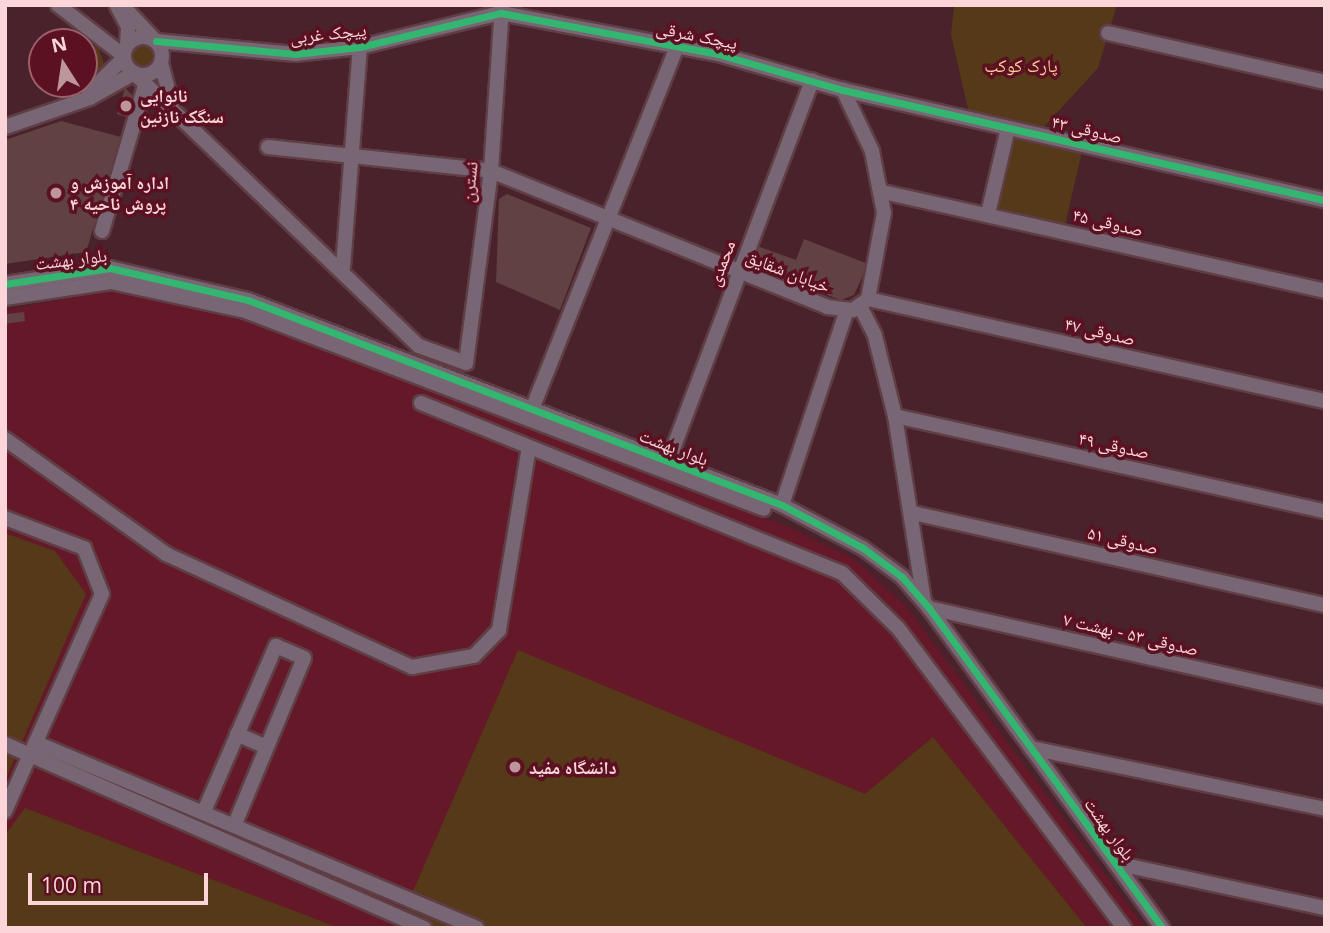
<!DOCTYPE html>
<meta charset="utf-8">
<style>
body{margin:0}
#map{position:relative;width:1330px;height:933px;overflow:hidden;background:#4a222b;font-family:"Open Sans","Noto Naskh Arabic",sans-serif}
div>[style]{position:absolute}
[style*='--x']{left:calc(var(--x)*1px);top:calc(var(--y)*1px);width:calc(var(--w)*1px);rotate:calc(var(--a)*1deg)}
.built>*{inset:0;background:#651828}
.green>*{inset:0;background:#553918;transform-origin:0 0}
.round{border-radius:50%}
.building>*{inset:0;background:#614141}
.roads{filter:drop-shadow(2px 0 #5f3e45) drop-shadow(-2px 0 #5f3e45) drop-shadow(0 2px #5f3e45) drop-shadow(0 -2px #5f3e45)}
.minor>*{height:14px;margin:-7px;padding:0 7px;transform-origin:7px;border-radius:7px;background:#796674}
.minor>.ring{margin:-7px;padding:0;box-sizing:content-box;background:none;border:14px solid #796674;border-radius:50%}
.cycleway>*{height:7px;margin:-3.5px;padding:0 3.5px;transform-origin:3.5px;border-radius:3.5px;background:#33b770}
.dots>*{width:19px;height:19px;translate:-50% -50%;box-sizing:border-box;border:4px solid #5b1121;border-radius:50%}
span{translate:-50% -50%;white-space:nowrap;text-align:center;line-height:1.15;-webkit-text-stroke:7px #5b1121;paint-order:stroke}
.street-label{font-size:18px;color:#fbd5d7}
.park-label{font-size:18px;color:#fcd096}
.poi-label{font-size:18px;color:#fbd5d7;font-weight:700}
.left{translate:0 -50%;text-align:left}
.frame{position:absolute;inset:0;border:7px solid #fbd5d7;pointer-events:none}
.north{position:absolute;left:28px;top:28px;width:70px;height:70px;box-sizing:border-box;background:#5b1121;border:2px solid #9b5f6a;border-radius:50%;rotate:348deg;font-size:19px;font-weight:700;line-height:28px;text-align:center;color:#fbd5d7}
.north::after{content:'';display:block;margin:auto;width:24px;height:32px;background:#bd969b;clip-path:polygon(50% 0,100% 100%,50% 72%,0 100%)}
.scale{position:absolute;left:28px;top:873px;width:180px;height:32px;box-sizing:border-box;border:4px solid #fbd5d7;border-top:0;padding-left:9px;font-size:21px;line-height:24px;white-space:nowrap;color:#fbd5d7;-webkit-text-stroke:5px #5b1121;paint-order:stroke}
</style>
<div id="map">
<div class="built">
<div style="clip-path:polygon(110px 290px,242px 320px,791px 528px,854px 559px,906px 606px,1145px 928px,5px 928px,5px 318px,7px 310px)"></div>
</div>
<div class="green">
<div style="clip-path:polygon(954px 5px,1117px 5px,1098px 68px,1042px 129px,969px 113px,951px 35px)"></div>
<div style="clip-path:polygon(74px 33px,99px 49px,105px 67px,90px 83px,68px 91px,69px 84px,84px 84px,84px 42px,73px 42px)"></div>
<div class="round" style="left:130px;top:42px;width:28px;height:28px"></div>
<div style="left:1009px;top:130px;width:76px;height:85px;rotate:13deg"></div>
<div style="clip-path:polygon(5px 533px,55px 551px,86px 594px,5px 781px)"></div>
<div style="clip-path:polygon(518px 650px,865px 794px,933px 737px,1087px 928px,397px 928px)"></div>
<div style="clip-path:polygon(25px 808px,339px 928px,5px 928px,5px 835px)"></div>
</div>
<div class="building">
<div style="clip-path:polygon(125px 88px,135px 98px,130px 118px,117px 114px)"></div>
<div style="clip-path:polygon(61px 121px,121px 137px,86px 252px,5px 264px,5px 140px)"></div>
<div style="clip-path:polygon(507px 194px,591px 228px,560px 310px,496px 282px,499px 199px)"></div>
<div style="clip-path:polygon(804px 239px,868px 264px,854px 295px,841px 300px,751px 267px,757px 246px,796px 260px)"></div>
<div style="clip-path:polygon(24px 312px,25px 321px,5px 324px,7px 314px)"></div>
</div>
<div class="roads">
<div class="minor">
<div style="--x:58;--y:5;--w:83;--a:37.7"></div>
<div style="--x:122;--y:5;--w:48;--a:46.7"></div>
<div style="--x:117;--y:6;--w:24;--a:62"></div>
<div style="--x:128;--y:27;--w:17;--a:93"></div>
<div style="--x:1108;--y:33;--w:222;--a:12.7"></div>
<div class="ring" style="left:124px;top:37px;width:24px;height:24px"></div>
<div style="--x:156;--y:41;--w:140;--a:5.3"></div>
<div style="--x:295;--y:54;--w:65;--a:-6.1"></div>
<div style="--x:360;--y:47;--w:145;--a:-13.6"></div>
<div style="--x:501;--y:13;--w:221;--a:10.7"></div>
<div style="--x:718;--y:54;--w:130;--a:16.1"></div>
<div style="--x:843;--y:90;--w:494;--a:12.9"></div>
<div style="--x:161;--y:63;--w:42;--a:75"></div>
<div style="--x:135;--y:74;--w:393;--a:43.8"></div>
<div style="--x:419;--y:346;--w:50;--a:19.9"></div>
<div style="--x:89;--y:92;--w:49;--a:-44.2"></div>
<div style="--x:5;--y:127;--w:90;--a:-18.8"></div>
<div style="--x:90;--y:98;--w:51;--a:-29.6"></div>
<div style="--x:268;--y:147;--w:224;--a:6.1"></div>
<div style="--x:491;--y:171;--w:362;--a:22"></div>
<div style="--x:827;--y:307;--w:26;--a:7"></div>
<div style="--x:853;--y:310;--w:19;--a:-36"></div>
<div style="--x:868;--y:299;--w:87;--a:-79.5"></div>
<div style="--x:884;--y:213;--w:63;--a:-101"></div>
<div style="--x:872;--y:151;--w:68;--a:-115.4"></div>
<div style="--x:883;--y:192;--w:453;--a:12.6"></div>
<div style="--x:988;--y:214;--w:88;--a:-76.9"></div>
<div style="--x:102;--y:231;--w:151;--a:-73.5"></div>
<div style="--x:343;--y:267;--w:221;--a:-85.6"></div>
<div style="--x:5;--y:284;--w:106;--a:-8.7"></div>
<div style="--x:110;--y:268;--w:142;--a:13.1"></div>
<div style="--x:248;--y:300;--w:572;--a:21"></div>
<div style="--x:782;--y:505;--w:92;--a:28"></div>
<div style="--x:863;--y:548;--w:49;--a:36.6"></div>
<div style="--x:902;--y:577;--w:41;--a:48.9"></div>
<div style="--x:929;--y:608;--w:396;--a:53.9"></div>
<div style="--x:5;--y:298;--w:107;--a:-8.6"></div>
<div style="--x:111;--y:282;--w:137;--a:12.2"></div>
<div style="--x:245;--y:311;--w:555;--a:20.88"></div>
<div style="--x:868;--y:299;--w:468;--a:12.6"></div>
<div style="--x:861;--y:308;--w:31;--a:63"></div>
<div style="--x:875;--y:336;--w:82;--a:76"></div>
<div style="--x:895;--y:416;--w:188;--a:81.1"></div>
<div style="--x:466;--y:363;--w:194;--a:-82.6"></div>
<div style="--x:491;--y:171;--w:165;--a:-86.2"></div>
<div style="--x:421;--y:403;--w:454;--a:22"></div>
<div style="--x:842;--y:573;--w:78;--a:44.5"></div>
<div style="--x:898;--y:628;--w:376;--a:53"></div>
<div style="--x:532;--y:409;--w:390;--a:-68.2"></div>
<div style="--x:895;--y:416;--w:440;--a:12.5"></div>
<div style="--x:5;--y:439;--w:198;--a:35.5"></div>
<div style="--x:166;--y:554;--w:271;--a:24.7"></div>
<div style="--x:412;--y:667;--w:63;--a:-10.1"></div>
<div style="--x:474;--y:656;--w:36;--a:-46"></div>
<div style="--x:499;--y:630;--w:185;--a:-80.7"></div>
<div style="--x:668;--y:462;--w:408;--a:-69.3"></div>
<div style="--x:782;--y:505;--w:206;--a:-71.6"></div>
<div style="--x:913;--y:513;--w:422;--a:12.6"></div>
<div style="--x:5;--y:518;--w:85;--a:20.8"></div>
<div style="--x:84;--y:548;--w:49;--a:68.6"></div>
<div style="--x:102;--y:594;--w:238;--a:114.1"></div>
<div style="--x:929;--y:608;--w:406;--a:12.7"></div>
<div style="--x:237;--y:734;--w:32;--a:24"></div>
<div style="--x:5;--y:744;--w:458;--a:23.7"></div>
<div style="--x:39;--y:744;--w:475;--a:22.8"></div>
<div style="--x:1031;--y:748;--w:300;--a:11.7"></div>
<div style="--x:205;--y:809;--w:178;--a:-66.5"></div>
<div style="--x:276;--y:646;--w:30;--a:23"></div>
<div style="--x:304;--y:658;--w:180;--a:112.6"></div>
<div style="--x:1115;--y:863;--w:215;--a:12.1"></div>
</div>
</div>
<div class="cycleway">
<div style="--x:156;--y:41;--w:140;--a:5.3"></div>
<div style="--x:295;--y:54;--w:65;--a:-6.1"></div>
<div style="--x:360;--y:47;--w:145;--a:-13.6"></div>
<div style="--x:501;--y:13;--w:221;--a:10.7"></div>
<div style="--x:718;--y:54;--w:130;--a:16.1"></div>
<div style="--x:843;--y:90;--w:494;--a:12.9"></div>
<div style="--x:5;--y:284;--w:106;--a:-8.7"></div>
<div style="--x:110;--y:268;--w:142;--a:13.1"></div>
<div style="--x:248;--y:300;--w:572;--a:21"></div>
<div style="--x:782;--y:505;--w:92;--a:28"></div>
<div style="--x:863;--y:548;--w:49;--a:36.6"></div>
<div style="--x:902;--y:577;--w:41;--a:48.9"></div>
<div style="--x:929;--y:608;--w:396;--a:53.9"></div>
</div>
<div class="dots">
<div style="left:126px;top:106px;background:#bd969b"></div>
<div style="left:56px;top:193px;background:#bd969b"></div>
<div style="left:515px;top:767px;background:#bd969b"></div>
</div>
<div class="street-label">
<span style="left:328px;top:33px;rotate:-6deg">پیچک غربی</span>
<span style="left:697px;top:35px;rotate:11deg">پیچک شرقی</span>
<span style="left:1087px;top:129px;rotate:13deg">صدوقی ۴۳</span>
<span style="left:469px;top:182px;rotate:-84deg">نسترن</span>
<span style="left:1108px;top:222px;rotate:13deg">صدوقی ۴۵</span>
<span style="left:71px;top:259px;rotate:-7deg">بلوار بهشت</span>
<span style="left:721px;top:263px;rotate:-69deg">محمدی</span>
<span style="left:788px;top:271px;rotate:21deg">خیابان شقایق</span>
<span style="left:1100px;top:331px;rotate:13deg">صدوقی ۴۷</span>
<span style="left:1114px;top:445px;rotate:12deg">صدوقی ۴۹</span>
<span style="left:674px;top:447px;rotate:21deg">بلوار بهشت</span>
<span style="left:1123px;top:540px;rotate:13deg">صدوقی ۵۱</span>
<span style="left:1131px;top:634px;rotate:13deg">صدوقی ۵۳ - بهشت ۷</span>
<span style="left:1110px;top:829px;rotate:54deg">بلوار بهشت</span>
</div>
<div class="park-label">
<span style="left:1021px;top:65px">پارک کوکب</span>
</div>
<div class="poi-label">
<span class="left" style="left:140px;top:106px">نانوایی<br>سنگک نازنین</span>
<span class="left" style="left:70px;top:193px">اداره آموزش و<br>پروش ناحیه ۴</span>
<span class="left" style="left:529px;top:767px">دانشگاه مفید</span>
</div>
<div class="frame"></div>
<div class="north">N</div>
<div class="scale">100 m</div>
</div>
